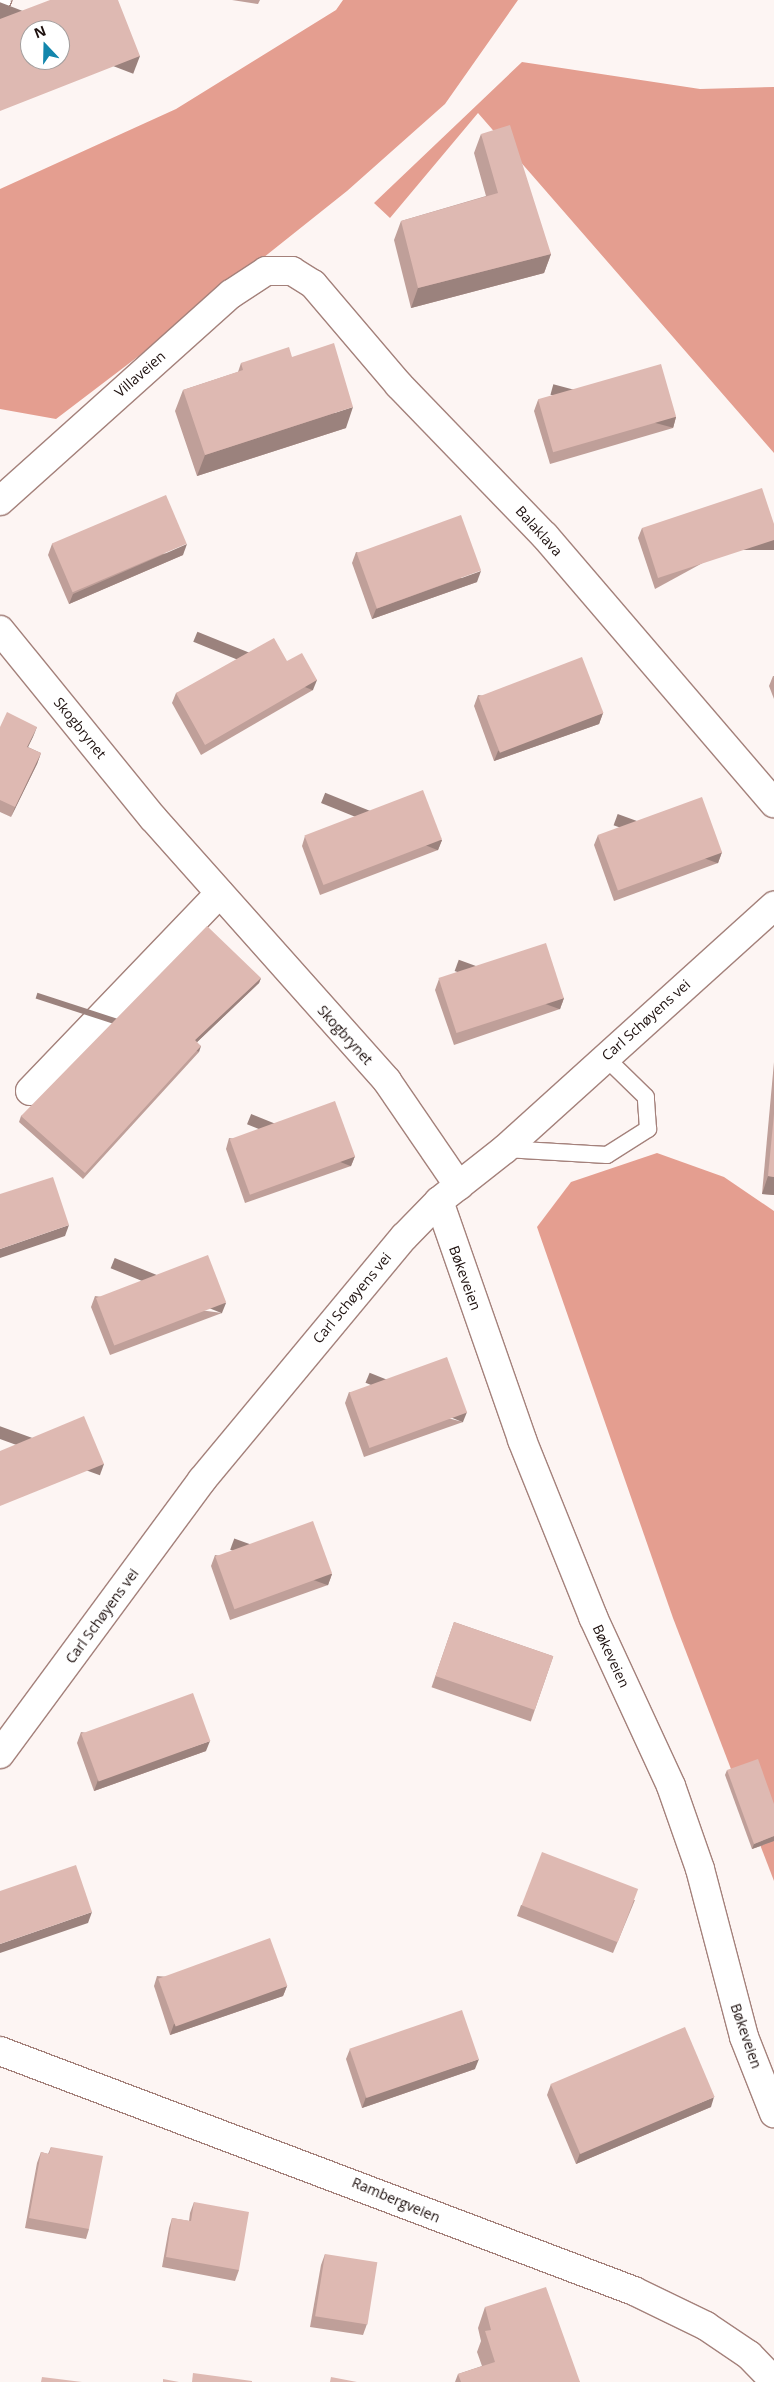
<!DOCTYPE html>
<meta charset="utf-8">
<style>
body{margin:0}
#map{position:relative;width:774px;height:2382px;overflow:hidden;background:#fdf5f3;font-family:"Open Sans",sans-serif}
div>[style]{position:absolute}
[style*='--x']{left:calc(var(--x)*1px);top:calc(var(--y)*1px);width:calc(var(--w)*1px);rotate:calc(var(--a)*1deg)}
.forest>*{inset:0;background:#e49e90}
.roads{filter:drop-shadow(1px 0 #a4817b) drop-shadow(-1px 0 #a4817b) drop-shadow(0 1px #a4817b) drop-shadow(0 -1px #a4817b)}
.service>*{height:16px;margin:-8px;padding:0 8px;transform-origin:8px;border-radius:8px;background:#fff}
.minor>*{height:28px;margin:-14px;padding:0 14px;transform-origin:14px;border-radius:14px;background:#fff}
.wall>*{inset:0;background:#bf9f99;transform-origin:0 0}
.shaded-wall>*{inset:0;background:#9b827d;transform-origin:0 0}
.building>*{inset:0;background:#deb9b2;transform-origin:0 0}
span{translate:-50% -50%;white-space:nowrap;text-align:center;line-height:1.15;-webkit-text-stroke:4px #fff;paint-order:stroke}
.street-label{font-size:14px;color:#1c0f0d}
.north{position:absolute;left:20px;top:20px;width:50px;height:50px;box-sizing:border-box;background:#fff;border:1px solid #a49f9e;border-radius:50%;rotate:339deg;font-size:14px;font-weight:700;line-height:20px;text-align:center;color:#1c0f0d}
.north::after{content:'';display:block;margin:auto;width:18px;height:22px;background:#1386ac;clip-path:polygon(50% 0,100% 100%,50% 72%,0 100%)}
</style>
<div id="map">
<div class="forest">
<div style="clip-path:polygon(343px 0,518px 0,445px 104px,347px 191px,165px 336px,56px 419px,0 409px,0 189px,176px 109px,336px 10px)"></div>
<div style="clip-path:polygon(522px 62px,700px 89px,774px 87px,774px 453px,478px 113px,390px 218px,374px 203px)"></div>
<div style="clip-path:polygon(657px 1153px,724px 1177px,774px 1211px,774px 1881px,673px 1618px,537px 1227px,571px 1182px)"></div>
</div>
<div class="roads">
<div class="service">
<div style="--x:0;--y:6;--w:7;--a:-63"></div>
<div style="--x:505;--y:1149;--w:102;--a:3.4"></div>
<div style="--x:607;--y:1155;--w:49;--a:-32.4"></div>
<div style="--x:648;--y:1129;--w:32;--a:-94"></div>
<div style="--x:646;--y:1097;--w:57;--a:-135.7"></div>
</div>
<div class="minor">
<div style="--x:0;--y:501;--w:310;--a:-41.9"></div>
<div style="--x:231;--y:294;--w:42;--a:-33.3"></div>
<div style="--x:266;--y:271;--w:26;--a:0"></div>
<div style="--x:292;--y:271;--w:25;--a:32"></div>
<div style="--x:313;--y:284;--w:133;--a:49.6"></div>
<div style="--x:399;--y:385;--w:210;--a:46"></div>
<div style="--x:545;--y:536;--w:352;--a:49.4"></div>
<div style="--x:0;--y:630;--w:242;--a:50.9"></div>
<div style="--x:153;--y:818;--w:352;--a:48.3"></div>
<div style="--x:387;--y:1081;--w:127;--a:55.6"></div>
<div style="--x:30;--y:1091;--w:274;--a:-46.2"></div>
<div style="--x:439;--y:1201;--w:253;--a:70.8"></div>
<div style="--x:522;--y:1440;--w:191;--a:68.1"></div>
<div style="--x:593;--y:1617;--w:186;--a:65.2"></div>
<div style="--x:671;--y:1786;--w:88;--a:70.7"></div>
<div style="--x:700;--y:1869;--w:174;--a:75.3"></div>
<div style="--x:744;--y:2037;--w:82;--a:68.5"></div>
<div style="--x:0;--y:1754;--w:340;--a:-53.6"></div>
<div style="--x:202;--y:1480;--w:316;--a:-50.3"></div>
<div style="--x:404;--y:1237;--w:50;--a:-45.8"></div>
<div style="--x:439;--y:1201;--w:84;--a:-38.2"></div>
<div style="--x:505;--y:1149;--w:363;--a:-42.1"></div>
<div style="--x:0;--y:2051;--w:678;--a:20.73"></div>
<div style="--x:634;--y:2291;--w:80;--a:25.9"></div>
<div style="--x:706;--y:2326;--w:52;--a:34"></div>
<div style="--x:749;--y:2355;--w:36;--a:46"></div>
</div>
</div>
<div class="wall">
<div style="clip-path:polygon(232px 0,260px 0,258px 4px)"></div>
<div style="clip-path:polygon(481px 134px,551px 254px,544px 273px,411px 308px,394px 240px,401px 221px,486px 196px,474px 153px)"></div>
<div style="clip-path:polygon(292px 357px,346px 428px,197px 476px,175px 411px,183px 390px,238px 372px,241px 363px)"></div>
<div style="clip-path:polygon(538px 400px,676px 417px,673px 428px,550px 464px,534px 411px)"></div>
<div style="clip-path:polygon(774px 524px,655px 589px,638px 538px,642px 528px)"></div>
<div style="clip-path:polygon(52px 544px,183px 555px,69px 604px,48px 555px)"></div>
<div style="clip-path:polygon(356px 552px,477px 582px,372px 619px,352px 563px)"></div>
<div style="clip-path:polygon(287px 661px,313px 690px,201px 755px,172px 703px,176px 693px)"></div>
<div style="clip-path:polygon(773px 676px,774px 676px,774px 699px,769px 686px)"></div>
<div style="clip-path:polygon(478px 695px,603px 713px,599px 724px,494px 761px,474px 706px)"></div>
<div style="clip-path:polygon(0 727px,37px 727px,28px 747px,41px 753px,37px 764px,11px 817px,0 812px)"></div>
<div style="clip-path:polygon(598px 835px,722px 852px,718px 863px,614px 901px,594px 845px)"></div>
<div style="clip-path:polygon(305px 836px,442px 840px,438px 850px,320px 895px,302px 846px)"></div>
<div style="clip-path:polygon(261px 978px,259px 983px,197px 1042px,199px 1052px,83px 1179px,19px 1122px,21px 1116px)"></div>
<div style="clip-path:polygon(439px 979px,564px 998px,560px 1009px,454px 1045px,435px 990px)"></div>
<div style="clip-path:polygon(774px 1062px,774px 1195px,762px 1194px)"></div>
<div style="clip-path:polygon(229px 1138px,355px 1156px,351px 1166px,245px 1203px,226px 1149px)"></div>
<div style="clip-path:polygon(95px 1296px,222px 1313px,110px 1355px,91px 1307px)"></div>
<div style="clip-path:polygon(349px 1392px,463px 1422px,364px 1457px,345px 1403px)"></div>
<div style="clip-path:polygon(215px 1555px,332px 1574px,328px 1585px,230px 1620px,211px 1566px)"></div>
<div style="left:454px;top:1622px;width:105px;height:69px;rotate:19deg"></div>
<div style="clip-path:polygon(81px 1732px,206px 1751px,94px 1791px,77px 1743px)"></div>
<div style="clip-path:polygon(727px 1770px,774px 1804px,774px 1841px,752px 1849px,725px 1775px)"></div>
<div style="clip-path:polygon(635px 1900px,613px 1953px,517px 1916px,521px 1905px)"></div>
<div style="clip-path:polygon(157px 1976px,287px 1986px,283px 1996px,170px 2035px,154px 1986px)"></div>
<div style="clip-path:polygon(350px 2049px,475px 2069px,362px 2108px,346px 2059px)"></div>
<div style="clip-path:polygon(551px 2084px,711px 2107px,576px 2164px,547px 2095px)"></div>
<div style="clip-path:polygon(51px 2147px,89px 2229px,86px 2239px,25px 2228px,37px 2163px,41px 2152px,48px 2154px)"></div>
<div style="clip-path:polygon(194px 2202px,239px 2270px,235px 2281px,162px 2267px,169px 2228px,172px 2218px,189px 2221px,190px 2213px)"></div>
<div style="clip-path:polygon(325px 2254px,367px 2324px,363px 2335px,310px 2327px,321px 2265px)"></div>
<div style="clip-path:polygon(485px 2307px,580px 2382px,455px 2382px,458px 2374px,482px 2366px,477px 2352px,481px 2341px,478px 2328px)"></div>
</div>
<div class="shaded-wall">
<div style="left:140px;top:56px;width:19px;height:150px;rotate:111deg"></div>
<div style="clip-path:polygon(551px 254px,544px 273px,411px 308px,418px 288px)"></div>
<div style="clip-path:polygon(353px 407px,346px 428px,197px 476px,205px 455px)"></div>
<div style="left:676px;top:417px;width:11px;height:127px;rotate:105deg"></div>
<div style="left:774px;top:540px;width:10px;height:122px;rotate:90deg"></div>
<div style="clip-path:polygon(187px 544px,183px 555px,69px 604px,73px 594px)"></div>
<div style="clip-path:polygon(481px 571px,477px 582px,372px 619px,376px 609px)"></div>
<div style="left:317px;top:680px;width:11px;height:129px;rotate:112deg"></div>
<div style="clip-path:polygon(603px 713px,599px 724px,494px 761px,498px 751px)"></div>
<div style="clip-path:polygon(37px 727px,33px 737px,23px 757px,27px 747px)"></div>
<div style="clip-path:polygon(41px 753px,37px 764px,11px 817px,15px 807px)"></div>
<div style="left:442px;top:840px;width:11px;height:126px;rotate:112deg"></div>
<div style="left:722px;top:852px;width:12px;height:111px;rotate:110deg"></div>
<div style="clip-path:polygon(261px 978px,259px 983px,193px 1046px,195px 1040px)"></div>
<div style="left:564px;top:998px;width:12px;height:112px;rotate:110deg"></div>
<div style="left:201px;top:1046px;width:6px;height:172px;rotate:108deg"></div>
<div style="left:355px;top:1156px;width:11px;height:112px;rotate:112deg"></div>
<div style="clip-path:polygon(768px 1176px,774px 1177px,774px 1195px,762px 1194px)"></div>
<div style="clip-path:polygon(69px 1225px,65px 1236px,0 1258px,0 1249px)"></div>
<div style="left:226px;top:1303px;width:11px;height:120px;rotate:112deg"></div>
<div style="left:467px;top:1412px;width:11px;height:105px;rotate:112deg"></div>
<div style="left:104px;top:1464px;width:12px;height:112px;rotate:110deg"></div>
<div style="left:332px;top:1574px;width:12px;height:104px;rotate:110deg"></div>
<div style="clip-path:polygon(210px 1741px,206px 1751px,94px 1791px,98px 1780px)"></div>
<div style="clip-path:polygon(774px 1836px,774px 1841px,752px 1849px,754px 1844px)"></div>
<div style="clip-path:polygon(92px 1912px,88px 1923px,0 1953px,0 1944px)"></div>
<div style="clip-path:polygon(287px 1986px,283px 1996px,170px 2035px,174px 2024px)"></div>
<div style="clip-path:polygon(479px 2059px,475px 2069px,362px 2108px,366px 2097px)"></div>
<div style="clip-path:polygon(714px 2097px,711px 2107px,576px 2164px,580px 2153px)"></div>
</div>
<div class="building">
<div style="clip-path:polygon(evenodd,50px 0,118px 0,140px 56px,0 111px,0 19px,50px 0,30px 30px,60px 30px,60px 60px,30px 60px,30px 30px)"></div>
<div style="clip-path:polygon(510px 125px,551px 254px,418px 288px,401px 221px,498px 193px,481px 134px)"></div>
<div style="clip-path:polygon(334px 343px,353px 407px,205px 455px,183px 390px,243px 370px,241px 363px,289px 347px,292px 357px)"></div>
<div style="left:661px;top:364px;width:55px;height:128px;rotate:74deg"></div>
<div style="clip-path:polygon(762px 488px,774px 524px,774px 540px,658px 578px,642px 528px)"></div>
<div style="left:166px;top:495px;width:53px;height:124px;rotate:67deg"></div>
<div style="left:461px;top:515px;width:59px;height:111px;rotate:70deg"></div>
<div style="clip-path:polygon(274px 638px,287px 661px,302px 653px,317px 680px,205px 745px,176px 693px)"></div>
<div style="left:582px;top:657px;width:60px;height:111px;rotate:69deg"></div>
<div style="clip-path:polygon(7px 712px,37px 727px,27px 747px,41px 753px,15px 807px,0 800px,0 727px)"></div>
<div style="left:423px;top:790px;width:53px;height:127px;rotate:69deg"></div>
<div style="left:702px;top:797px;width:59px;height:111px;rotate:70deg"></div>
<div style="clip-path:polygon(207px 926px,261px 978px,195px 1040px,201px 1046px,85px 1173px,21px 1116px)"></div>
<div style="left:546px;top:943px;width:58px;height:113px;rotate:72deg"></div>
<div style="left:335px;top:1101px;width:59px;height:112px;rotate:70deg"></div>
<div style="clip-path:polygon(774px 1114px,774px 1177px,768px 1176px)"></div>
<div style="clip-path:polygon(53px 1177px,69px 1225px,0 1249px,0 1194px)"></div>
<div style="left:208px;top:1255px;width:51px;height:120px;rotate:69deg"></div>
<div style="left:447px;top:1357px;width:59px;height:104px;rotate:70deg"></div>
<div style="clip-path:polygon(84px 1416px,104px 1464px,0 1506px,0 1451px)"></div>
<div style="left:313px;top:1521px;width:56px;height:104px;rotate:70deg"></div>
<div style="left:454px;top:1622px;width:105px;height:57px;rotate:19deg"></div>
<div style="left:193px;top:1693px;width:51px;height:119px;rotate:70deg"></div>
<div style="clip-path:polygon(758px 1759px,774px 1804px,774px 1836px,754px 1844px,727px 1770px)"></div>
<div style="left:542px;top:1852px;width:103px;height:57px;rotate:21deg"></div>
<div style="clip-path:polygon(76px 1865px,92px 1912px,0 1944px,0 1891px)"></div>
<div style="left:270px;top:1938px;width:51px;height:119px;rotate:70deg"></div>
<div style="left:462px;top:2010px;width:52px;height:119px;rotate:71deg"></div>
<div style="left:685px;top:2027px;width:76px;height:146px;rotate:67deg"></div>
<div style="clip-path:polygon(51px 2147px,103px 2156px,89px 2229px,29px 2218px,41px 2152px,49px 2154px)"></div>
<div style="clip-path:polygon(194px 2202px,249px 2212px,239px 2270px,166px 2257px,172px 2218px,191px 2221px)"></div>
<div style="left:325px;top:2254px;width:53px;height:63px;rotate:9deg"></div>
<div style="clip-path:polygon(546px 2287px,580px 2382px,461px 2382px,458px 2374px,495px 2362px,485px 2331px,491px 2330px,485px 2307px)"></div>
<div style="clip-path:polygon(193px 2373px,252px 2381px,252px 2382px,192px 2382px)"></div>
<div style="clip-path:polygon(42px 2377px,82px 2382px,41px 2382px)"></div>
<div style="clip-path:polygon(331px 2377px,357px 2382px,330px 2382px)"></div>
<div style="clip-path:polygon(163px 2379px,179px 2382px,163px 2382px)"></div>
</div>
<div class="street-label">
<span style="left:140px;top:374px;rotate:-41deg">Villaveien</span>
<span style="left:539px;top:531px;rotate:48deg">Balaklava</span>
<span style="left:80px;top:728px;rotate:51deg">Skogbrynet</span>
<span style="left:646px;top:1020px;rotate:-42deg">Carl Schøyens vei</span>
<span style="left:345px;top:1035px;rotate:48deg">Skogbrynet</span>
<span style="left:465px;top:1278px;rotate:70deg">Bøkeveien</span>
<span style="left:352px;top:1298px;rotate:-50deg">Carl Schøyens vei</span>
<span style="left:102px;top:1616px;rotate:-54deg">Carl Schøyens vei</span>
<span style="left:611px;top:1656px;rotate:65deg">Bøkeveien</span>
<span style="left:746px;top:2036px;rotate:71deg">Bøkeveien</span>
<span style="left:396px;top:2200px;rotate:23deg">Rambergveien</span>
</div>
<div class="north">N</div>
</div>
